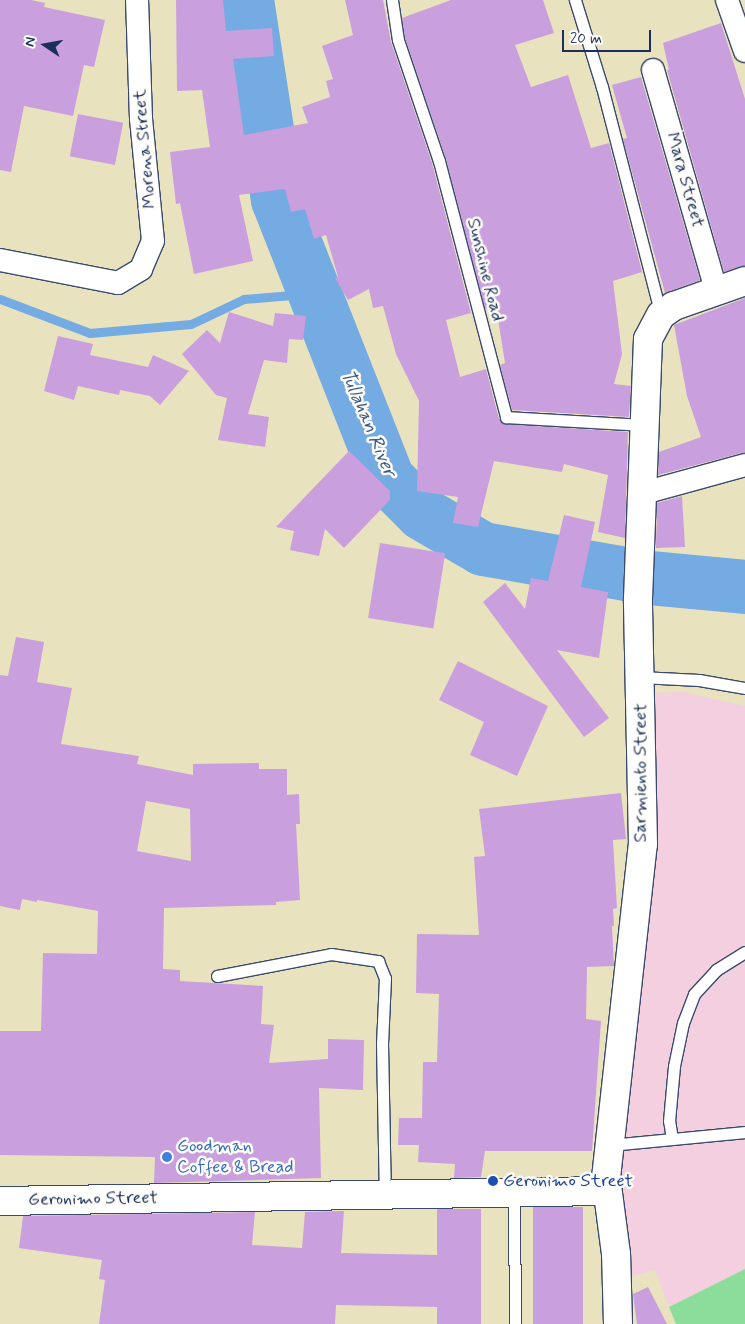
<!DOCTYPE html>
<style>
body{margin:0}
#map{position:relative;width:745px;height:1324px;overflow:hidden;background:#e9e2bf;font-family:Mynerve,sans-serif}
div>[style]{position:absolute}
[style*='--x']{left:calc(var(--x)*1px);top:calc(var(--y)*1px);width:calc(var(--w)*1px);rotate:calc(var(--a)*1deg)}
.built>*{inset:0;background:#f3cfdf}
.green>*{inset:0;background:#8cdd9c}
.stream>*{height:9px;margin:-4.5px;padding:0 4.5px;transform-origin:4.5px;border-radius:4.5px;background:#74abe3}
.river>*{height:54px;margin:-27px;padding:0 27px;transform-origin:27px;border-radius:27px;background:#74abe3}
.building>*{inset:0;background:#c99fde;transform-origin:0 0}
.roads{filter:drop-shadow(1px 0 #3a4a6d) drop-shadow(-1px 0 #3a4a6d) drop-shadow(0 1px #3a4a6d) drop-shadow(0 -1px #3a4a6d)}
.lane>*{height:11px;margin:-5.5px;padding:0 5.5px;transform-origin:5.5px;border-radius:5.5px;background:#fff}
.street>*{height:22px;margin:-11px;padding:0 11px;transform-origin:11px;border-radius:11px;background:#fff}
.secondary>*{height:28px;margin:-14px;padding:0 14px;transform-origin:14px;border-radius:14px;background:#fff}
.dots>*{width:14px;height:14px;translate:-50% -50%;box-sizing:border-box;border:2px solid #fdfcf7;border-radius:50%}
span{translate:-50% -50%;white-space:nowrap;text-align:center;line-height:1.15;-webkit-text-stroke:5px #fdfcf7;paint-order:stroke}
.street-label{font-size:18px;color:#1b2f5e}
.shop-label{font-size:18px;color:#366cbe}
.left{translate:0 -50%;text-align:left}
.transit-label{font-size:18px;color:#164399}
.water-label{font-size:19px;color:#3a5a8d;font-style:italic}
.north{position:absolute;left:20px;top:20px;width:50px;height:50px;-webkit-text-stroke:4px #fdfcf7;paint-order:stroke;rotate:282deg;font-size:14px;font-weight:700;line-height:20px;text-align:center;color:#1b2f5e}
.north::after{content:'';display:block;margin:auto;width:18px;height:22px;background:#1b2f5e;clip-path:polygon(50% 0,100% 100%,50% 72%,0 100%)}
.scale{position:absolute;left:562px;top:30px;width:89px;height:22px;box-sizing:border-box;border:2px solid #1b2f5e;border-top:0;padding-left:6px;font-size:15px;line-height:18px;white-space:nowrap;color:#1b2f5e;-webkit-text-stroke:4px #fdfcf7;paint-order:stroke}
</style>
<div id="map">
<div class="built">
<div style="clip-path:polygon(684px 692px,745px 706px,745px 1269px,669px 1307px,655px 1270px,622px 1279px,611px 1174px,658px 786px,653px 693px)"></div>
</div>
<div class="green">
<div style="clip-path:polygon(745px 1269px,745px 1324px,676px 1324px,669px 1307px)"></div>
</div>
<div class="stream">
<div style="--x:0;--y:299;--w:96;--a:20.7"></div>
<div style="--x:90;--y:333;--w:101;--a:-5.1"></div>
<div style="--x:191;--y:324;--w:59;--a:-25.3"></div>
<div style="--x:244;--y:299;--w:71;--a:-4.8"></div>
</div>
<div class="river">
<div style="--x:247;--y:0;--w:202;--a:81.2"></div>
<div style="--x:278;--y:200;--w:300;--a:68.5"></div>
<div style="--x:388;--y:479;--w:49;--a:45"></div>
<div style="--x:423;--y:514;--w:69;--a:30.3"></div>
<div style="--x:483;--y:549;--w:169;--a:9.9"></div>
<div style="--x:650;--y:578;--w:95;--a:5.4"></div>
</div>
<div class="building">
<div style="clip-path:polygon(0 0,31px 0,45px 3px,44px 7px,105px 20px,94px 67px,84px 65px,73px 116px,24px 106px,11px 172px,0 170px)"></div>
<div style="clip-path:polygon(176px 0,223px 0,226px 31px,272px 28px,274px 56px,233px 59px,244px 135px,308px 123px,302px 107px,330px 97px,326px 81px,333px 79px,322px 46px,353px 35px,345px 0,383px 0,391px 42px,432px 163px,471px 313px,446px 320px,460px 377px,486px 369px,499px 419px,505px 424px,628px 432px,625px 538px,598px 532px,608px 475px,564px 464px,562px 472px,494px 461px,478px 527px,453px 523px,458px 497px,417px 491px,419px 401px,396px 354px,383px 306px,373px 308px,369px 289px,348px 300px,335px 278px,338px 277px,326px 235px,314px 239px,305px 209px,291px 212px,285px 189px,239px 195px,253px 261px,194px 274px,180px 203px,176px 204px,170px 152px,210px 147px,202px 90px,177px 91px)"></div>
<div style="clip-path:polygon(451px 0,543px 0,554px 33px,515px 45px,531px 87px,568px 75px,591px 148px,609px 143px,642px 272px,613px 281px,622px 354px,614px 384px,631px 386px,629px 417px,512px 410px,500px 365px,505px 363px,496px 306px,485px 309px,446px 159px,405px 38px,402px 18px)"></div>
<div style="clip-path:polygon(721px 23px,745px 99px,745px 266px,724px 272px,667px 70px,669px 70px,663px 43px)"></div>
<div style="clip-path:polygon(641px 77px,700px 280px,665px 293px,623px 139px,627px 138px,612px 85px)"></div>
<div style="left:78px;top:114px;width:46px;height:43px;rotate:11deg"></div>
<div style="clip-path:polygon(745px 298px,745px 452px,658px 475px,659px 452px,701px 437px,687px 396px,674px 325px)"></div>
<div style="clip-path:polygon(229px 312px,273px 326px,275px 313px,306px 316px,303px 340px,289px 339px,287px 363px,264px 360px,248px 414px,269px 417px,265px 447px,218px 440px,227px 398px,216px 395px,182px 354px,207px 330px,220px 343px)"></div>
<div style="clip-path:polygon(58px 336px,93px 344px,90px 355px,148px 367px,153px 355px,189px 371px,160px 405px,150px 396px,120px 390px,119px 395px,78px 386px,74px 400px,44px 391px)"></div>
<div style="clip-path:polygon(349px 451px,390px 491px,390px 500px,344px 548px,325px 529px,319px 556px,290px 550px,294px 531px,276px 527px)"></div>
<div style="clip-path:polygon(682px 496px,685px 547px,656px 548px,657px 503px)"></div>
<div style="clip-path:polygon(564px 515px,595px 522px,581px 587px,608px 592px,599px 658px,557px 650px,609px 718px,584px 737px,483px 602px,505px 583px,525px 609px,531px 578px,548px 581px)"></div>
<div style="left:380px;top:543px;width:66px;height:76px;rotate:9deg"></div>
<div style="clip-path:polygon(evenodd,16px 637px,44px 642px,37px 682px,72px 688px,61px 744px,139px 756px,137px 764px,193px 775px,193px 764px,259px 763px,259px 769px,287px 769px,287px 795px,299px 794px,300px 824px,296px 824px,300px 900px,276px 902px,276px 905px,164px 908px,163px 969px,180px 970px,180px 981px,263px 986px,261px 1024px,274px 1025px,269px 1063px,328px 1059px,328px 1039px,364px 1040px,363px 1090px,319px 1088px,321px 1178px,154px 1183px,155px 1157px,0 1155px,0 1031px,41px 1031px,43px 953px,97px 954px,98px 911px,37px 900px,37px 902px,22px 899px,20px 910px,0 906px,0 675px,8px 676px,16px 637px,146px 801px,190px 809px,191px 861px,137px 851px,146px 801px)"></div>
<div style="clip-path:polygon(458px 661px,548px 706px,517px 776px,470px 755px,484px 722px,439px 700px)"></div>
<div style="clip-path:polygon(621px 793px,626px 839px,613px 840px,617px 908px,613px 909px,614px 926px,612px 926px,614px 966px,587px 967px,586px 1019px,601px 1021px,592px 1151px,485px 1151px,481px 1177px,454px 1178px,455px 1164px,418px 1162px,419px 1145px,398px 1145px,399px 1118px,422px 1118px,423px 1062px,437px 1062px,439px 994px,416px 993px,417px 934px,479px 935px,474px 857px,485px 856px,479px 809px)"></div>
<div style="left:583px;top:1207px;width:117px;height:50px;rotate:90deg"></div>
<div style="clip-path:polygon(437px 1209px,481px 1209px,481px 1324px,437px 1324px,437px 1307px,336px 1305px,335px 1324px,99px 1324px,105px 1280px,99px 1279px,102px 1260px,19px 1248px,23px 1216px,255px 1212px,252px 1245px,302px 1248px,305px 1212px,344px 1211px,341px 1253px,437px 1255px)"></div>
<div style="clip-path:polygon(648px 1287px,667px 1324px,637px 1324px,633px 1294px)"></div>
</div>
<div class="roads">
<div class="lane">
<div style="--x:392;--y:0;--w:40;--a:81.5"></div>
<div style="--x:398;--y:40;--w:128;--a:71.3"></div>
<div style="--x:439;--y:161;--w:265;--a:75.3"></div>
<div style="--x:506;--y:417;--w:137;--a:3.3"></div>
<div style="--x:575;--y:0;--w:91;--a:72.8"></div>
<div style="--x:602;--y:87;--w:236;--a:75.5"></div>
<div style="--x:640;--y:677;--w:59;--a:2.9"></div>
<div style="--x:699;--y:680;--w:47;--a:9.9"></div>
<div style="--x:217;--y:976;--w:116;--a:-10.9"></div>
<div style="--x:331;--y:954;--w:48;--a:8.5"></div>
<div style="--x:378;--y:961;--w:18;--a:68"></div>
<div style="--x:385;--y:978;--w:65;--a:92.6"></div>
<div style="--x:382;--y:1043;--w:152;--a:88.9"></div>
<div style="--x:672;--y:1139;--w:18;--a:-99"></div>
<div style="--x:669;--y:1121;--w:55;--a:-84.8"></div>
<div style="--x:674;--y:1066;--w:44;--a:-78.2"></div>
<div style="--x:683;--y:1023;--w:31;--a:-69"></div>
<div style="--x:694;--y:994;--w:33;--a:-47"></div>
<div style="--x:716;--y:970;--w:34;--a:-32"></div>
<div style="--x:610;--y:1145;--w:136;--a:-5.5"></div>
<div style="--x:514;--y:1192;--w:132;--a:89.6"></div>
</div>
<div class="street">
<div style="--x:727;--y:0;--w:54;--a:70.6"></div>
<div style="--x:653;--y:70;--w:229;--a:74"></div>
<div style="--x:0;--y:260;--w:120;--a:11"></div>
<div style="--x:118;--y:283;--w:27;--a:-31"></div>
<div style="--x:141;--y:269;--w:30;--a:-67"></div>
<div style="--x:153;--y:241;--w:123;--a:-95.6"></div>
<div style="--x:141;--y:119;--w:119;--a:-91.9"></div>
<div style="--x:640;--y:494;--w:109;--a:-15.4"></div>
</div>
<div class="secondary">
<div style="--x:0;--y:1201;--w:606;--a:-0.95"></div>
<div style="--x:618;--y:1324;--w:70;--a:-91.6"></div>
<div style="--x:616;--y:1254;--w:77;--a:-97.5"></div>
<div style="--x:606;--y:1178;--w:336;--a:-83.7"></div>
<div style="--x:643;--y:844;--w:245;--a:-91.2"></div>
<div style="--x:638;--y:599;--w:260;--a:-87.8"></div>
<div style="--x:648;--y:339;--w:27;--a:-62"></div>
<div style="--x:661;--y:315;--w:16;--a:-35"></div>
<div style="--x:674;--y:306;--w:75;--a:-19.4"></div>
</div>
</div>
<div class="dots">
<div style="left:167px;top:1157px;background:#3f7fe0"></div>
<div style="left:493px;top:1181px;background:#1a4fb4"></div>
</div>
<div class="street-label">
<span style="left:145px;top:149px;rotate:-95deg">Morena Street</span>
<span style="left:685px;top:180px;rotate:74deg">Mara Street</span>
<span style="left:485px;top:270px;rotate:76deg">Sunshine Road</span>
<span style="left:641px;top:773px;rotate:-90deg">Sarmiento Street</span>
<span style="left:93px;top:1199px;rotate:-1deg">Geronimo Street</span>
</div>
<div class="shop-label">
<span class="left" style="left:177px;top:1157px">Goodman<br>Coffee &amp; Bread</span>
</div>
<div class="transit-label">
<span class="left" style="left:503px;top:1181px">Geronimo Street</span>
</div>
<div class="water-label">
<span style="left:368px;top:423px;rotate:67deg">Tullahan River</span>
</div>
<div class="north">N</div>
<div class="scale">20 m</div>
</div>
